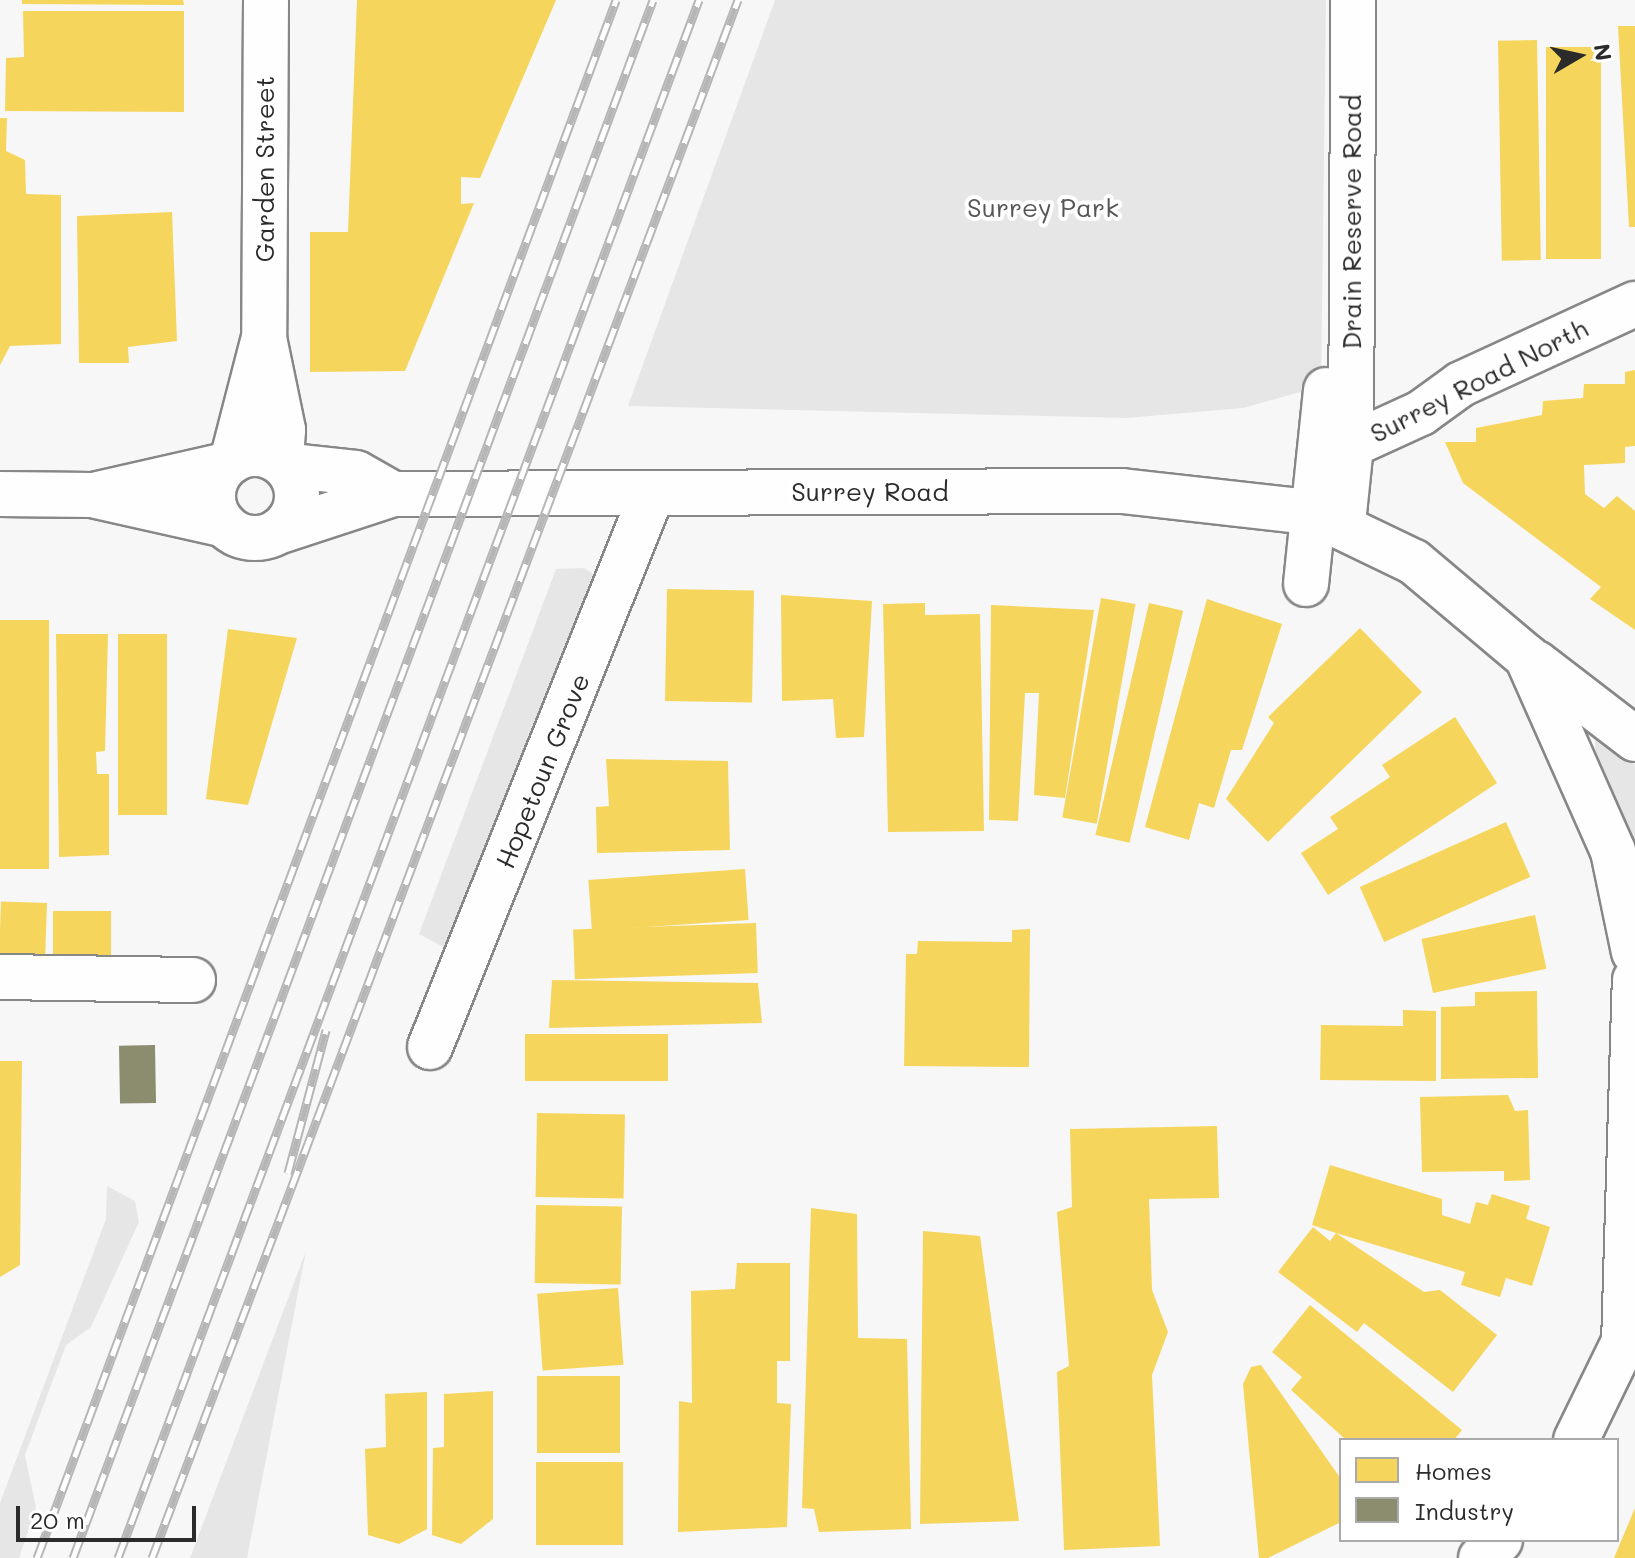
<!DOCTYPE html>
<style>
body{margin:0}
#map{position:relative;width:1635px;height:1558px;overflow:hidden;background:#f7f7f7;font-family:Mali,sans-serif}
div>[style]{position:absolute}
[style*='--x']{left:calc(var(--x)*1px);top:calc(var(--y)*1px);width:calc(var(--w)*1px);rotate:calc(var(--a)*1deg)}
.green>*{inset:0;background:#e6e6e6}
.homes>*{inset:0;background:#f6d55c;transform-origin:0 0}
.industry>*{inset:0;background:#8c8c6e;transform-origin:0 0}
.roads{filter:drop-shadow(2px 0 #878787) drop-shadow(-2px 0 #878787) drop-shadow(0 2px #878787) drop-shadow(0 -2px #878787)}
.minor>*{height:44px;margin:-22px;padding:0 22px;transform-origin:22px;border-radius:22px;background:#fefefe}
.minor>.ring{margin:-22px;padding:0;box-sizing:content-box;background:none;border:44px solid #fefefe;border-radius:50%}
.rail>*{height:9px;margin-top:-4.5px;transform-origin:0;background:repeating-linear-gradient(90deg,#fff 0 18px,#b6b6b6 0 36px);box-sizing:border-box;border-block:2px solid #b6b6b6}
span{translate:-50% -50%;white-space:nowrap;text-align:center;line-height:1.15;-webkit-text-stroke:8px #fff;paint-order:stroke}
.street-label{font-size:26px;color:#2b2b2b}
.park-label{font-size:26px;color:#565656}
.legend{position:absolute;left:1339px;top:1438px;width:280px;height:104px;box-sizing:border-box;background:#fff;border:2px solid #aaa;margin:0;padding:10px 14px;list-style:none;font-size:24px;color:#2b2b2b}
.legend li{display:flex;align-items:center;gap:16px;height:40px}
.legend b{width:40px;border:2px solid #aaa}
.north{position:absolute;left:1539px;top:16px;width:80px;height:80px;-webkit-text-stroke:6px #fff;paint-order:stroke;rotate:81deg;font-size:22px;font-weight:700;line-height:32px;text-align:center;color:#2b2b2b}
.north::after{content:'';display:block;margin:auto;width:28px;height:36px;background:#2b2b2b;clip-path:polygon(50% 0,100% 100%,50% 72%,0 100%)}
.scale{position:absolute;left:16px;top:1506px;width:180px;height:36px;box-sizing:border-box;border:4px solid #2b2b2b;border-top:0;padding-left:10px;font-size:24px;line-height:28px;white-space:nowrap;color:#2b2b2b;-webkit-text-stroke:6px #fff;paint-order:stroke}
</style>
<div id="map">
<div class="green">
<div style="clip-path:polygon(775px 0,1326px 0,1321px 386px,1243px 408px,1126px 418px,628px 406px)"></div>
<div style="clip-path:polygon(584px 568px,597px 576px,449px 950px,419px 934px,556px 569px)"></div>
<div style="clip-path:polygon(1595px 735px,1635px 765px,1635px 841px,1595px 749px)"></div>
<div style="clip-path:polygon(107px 1186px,135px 1201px,139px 1222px,91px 1327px,66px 1345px,25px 1455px,36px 1508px,19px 1558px,0 1558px,0 1503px,106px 1219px)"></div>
<div style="clip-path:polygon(306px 1251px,247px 1558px,190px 1558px)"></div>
</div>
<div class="homes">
<div style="clip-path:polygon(22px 0,183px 0,184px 5px,22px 4px)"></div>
<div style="clip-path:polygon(357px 0,556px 0,480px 178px,461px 177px,461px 204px,474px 203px,405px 371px,310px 372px,310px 232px,348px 232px)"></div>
<div style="clip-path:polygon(23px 11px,184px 11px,184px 112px,5px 111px,6px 58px,24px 57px)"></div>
<div style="clip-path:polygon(1618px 26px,1635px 26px,1635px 227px,1629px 227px)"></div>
<div style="left:1537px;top:40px;width:220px;height:39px;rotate:89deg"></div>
<div style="left:1546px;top:47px;width:55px;height:212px"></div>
<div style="clip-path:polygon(0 118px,7px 118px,6px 151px,25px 160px,26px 194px,61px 195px,61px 344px,10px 346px,0 365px)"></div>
<div style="clip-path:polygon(172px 212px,177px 341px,128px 347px,129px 363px,79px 363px,77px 216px)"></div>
<div style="clip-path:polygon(1635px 370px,1635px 446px,1625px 447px,1625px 463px,1584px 465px,1585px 494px,1604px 508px,1617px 496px,1635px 511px,1635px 630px,1590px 599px,1601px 587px,1463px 483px,1445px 442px,1476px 442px,1476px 428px,1542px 415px,1543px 401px,1583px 398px,1584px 384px,1625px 384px,1625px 372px)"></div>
<div style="left:667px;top:589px;width:87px;height:112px;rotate:1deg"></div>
<div style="clip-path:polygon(781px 595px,872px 601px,864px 737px,836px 738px,833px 699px,782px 701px)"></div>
<div style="left:1101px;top:598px;width:35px;height:223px;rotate:10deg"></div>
<div style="clip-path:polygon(1207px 599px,1282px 624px,1242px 750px,1231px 750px,1214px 808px,1199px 803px,1189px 840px,1145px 827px)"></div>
<div style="clip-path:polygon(925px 603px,925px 615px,980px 614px,984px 831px,888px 832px,883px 604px)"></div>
<div style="left:1149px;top:603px;width:35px;height:238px;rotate:13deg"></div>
<div style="clip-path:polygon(991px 605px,1094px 610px,1065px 798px,1034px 795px,1039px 693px,1025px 693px,1018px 821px,989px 820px)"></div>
<div style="left:0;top:620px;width:49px;height:249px"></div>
<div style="clip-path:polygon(1360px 628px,1422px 692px,1268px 842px,1226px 799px,1274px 723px,1268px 717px)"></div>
<div style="clip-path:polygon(228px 629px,297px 638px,248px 805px,206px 799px)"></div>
<div style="clip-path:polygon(56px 634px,108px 634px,105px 751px,96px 752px,97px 774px,109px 774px,109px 855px,59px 857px)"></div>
<div style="left:118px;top:634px;width:49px;height:181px"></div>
<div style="clip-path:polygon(1455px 717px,1497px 783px,1328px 895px,1301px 853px,1338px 829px,1330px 817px,1390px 777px,1382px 765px)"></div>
<div style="clip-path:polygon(606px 759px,728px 761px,730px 850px,597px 853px,596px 807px,609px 806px)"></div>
<div style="left:1506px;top:822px;width:60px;height:160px;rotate:66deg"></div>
<div style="left:745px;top:869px;width:51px;height:157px;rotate:86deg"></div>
<div style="left:47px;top:903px;width:59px;height:46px;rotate:92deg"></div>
<div style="left:53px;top:911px;width:58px;height:51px"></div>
<div style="left:1535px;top:915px;width:55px;height:116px;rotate:78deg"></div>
<div style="left:756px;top:923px;width:50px;height:183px;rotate:88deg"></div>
<div style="clip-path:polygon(1030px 929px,1029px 1067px,904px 1066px,906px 954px,917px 954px,918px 941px,1012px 942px,1012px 930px)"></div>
<div style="clip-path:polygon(552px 980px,758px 983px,762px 1023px,549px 1028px)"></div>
<div style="clip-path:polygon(1537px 991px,1538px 1078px,1441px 1079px,1441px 1007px,1475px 1006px,1475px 992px)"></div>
<div style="clip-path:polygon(1403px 1010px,1436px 1011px,1436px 1081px,1320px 1080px,1321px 1025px,1403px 1026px)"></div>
<div style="left:525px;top:1034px;width:143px;height:47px"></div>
<div style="clip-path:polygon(0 1061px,22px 1061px,20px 1265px,0 1277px)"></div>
<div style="clip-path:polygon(1508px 1095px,1515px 1111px,1528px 1110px,1530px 1180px,1504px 1181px,1504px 1171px,1422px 1172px,1420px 1097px)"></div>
<div style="left:537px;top:1113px;width:88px;height:84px;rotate:1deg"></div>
<div style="clip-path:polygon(1217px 1126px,1219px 1198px,1149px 1199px,1152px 1290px,1168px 1332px,1152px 1375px,1160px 1546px,1064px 1550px,1057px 1372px,1069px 1366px,1057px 1212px,1072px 1207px,1070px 1129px)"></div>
<div style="clip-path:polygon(1330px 1165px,1442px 1199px,1442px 1215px,1470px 1224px,1476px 1202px,1488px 1205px,1492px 1194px,1530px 1206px,1526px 1219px,1550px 1227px,1532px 1286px,1506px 1278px,1500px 1297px,1461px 1285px,1465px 1272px,1336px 1233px,1424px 1292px,1440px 1290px,1497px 1335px,1453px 1392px,1364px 1323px,1357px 1332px,1278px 1272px,1313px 1227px,1330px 1241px,1336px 1233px,1312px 1225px)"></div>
<div style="left:536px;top:1205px;width:86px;height:78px;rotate:1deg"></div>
<div style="clip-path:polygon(811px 1208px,857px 1214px,858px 1338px,907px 1339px,911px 1529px,819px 1532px,814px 1509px,802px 1508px)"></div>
<div style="clip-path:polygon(923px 1231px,980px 1236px,1019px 1521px,920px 1524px)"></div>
<div style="clip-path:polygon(737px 1263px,790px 1263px,790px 1361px,777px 1361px,777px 1403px,791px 1404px,787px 1527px,678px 1532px,679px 1401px,692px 1403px,691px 1291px,735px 1289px)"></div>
<div style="left:618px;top:1288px;width:77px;height:81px;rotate:86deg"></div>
<div style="clip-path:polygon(1310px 1305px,1462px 1430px,1454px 1440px,1346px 1440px,1291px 1390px,1302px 1377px,1272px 1352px)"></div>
<div style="clip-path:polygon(1261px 1365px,1341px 1479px,1341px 1522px,1268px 1558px,1259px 1558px,1243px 1384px,1251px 1367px)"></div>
<div style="left:537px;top:1376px;width:83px;height:77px"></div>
<div style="clip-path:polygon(493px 1391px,493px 1519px,461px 1544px,432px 1535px,433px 1448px,444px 1447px,444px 1394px)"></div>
<div style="clip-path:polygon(427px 1392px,427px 1529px,399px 1544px,368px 1535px,365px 1449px,386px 1447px,385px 1394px)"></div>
<div style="left:536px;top:1462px;width:87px;height:83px"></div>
<div style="clip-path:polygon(1635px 1508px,1635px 1558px,1614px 1558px)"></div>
</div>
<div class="industry">
<div style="left:155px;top:1045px;width:58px;height:36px;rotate:89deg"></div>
</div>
<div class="roads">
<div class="minor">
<div style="--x:266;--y:0;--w:338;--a:90.3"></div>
<div style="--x:264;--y:338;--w:94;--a:78.3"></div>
<div style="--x:283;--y:430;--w:32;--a:94"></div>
<div style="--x:1351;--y:445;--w:77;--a:-24.6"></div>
<div style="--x:1421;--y:413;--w:49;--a:-35.9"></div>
<div style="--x:1461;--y:384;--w:192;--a:-24.7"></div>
<div class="ring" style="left:213px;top:454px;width:40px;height:40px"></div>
<div style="--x:232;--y:461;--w:124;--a:-75.5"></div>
<div style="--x:284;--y:465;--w:72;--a:6.3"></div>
<div style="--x:356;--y:473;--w:43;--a:29.6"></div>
<div style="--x:0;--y:494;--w:92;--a:0.6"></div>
<div style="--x:92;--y:495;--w:136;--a:12.7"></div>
<div style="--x:98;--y:494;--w:131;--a:-12.8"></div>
<div style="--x:1343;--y:523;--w:78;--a:-84.1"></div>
<div style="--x:1351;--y:445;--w:445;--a:-89.7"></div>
<div style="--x:277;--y:532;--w:122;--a:-18.1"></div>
<div style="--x:393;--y:494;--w:729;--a:-0.24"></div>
<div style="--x:1122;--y:491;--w:189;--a:6.4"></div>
<div style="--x:1310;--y:512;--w:115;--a:25.7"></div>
<div style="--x:1414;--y:562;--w:148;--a:40.1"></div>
<div style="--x:1527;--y:657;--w:212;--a:66.1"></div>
<div style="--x:1613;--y:851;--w:103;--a:78.3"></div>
<div style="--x:1306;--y:584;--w:195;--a:-84.1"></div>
<div style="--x:1536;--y:663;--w:125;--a:37.5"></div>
<div style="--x:0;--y:977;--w:193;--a:0.9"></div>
<div style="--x:430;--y:1047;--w:596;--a:-68.13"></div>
<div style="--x:1624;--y:1344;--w:364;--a:-88.3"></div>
<div style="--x:1576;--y:1440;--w:135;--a:-64"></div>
<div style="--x:1481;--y:1558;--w:26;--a:-43"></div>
</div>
</div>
<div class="rail">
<div style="--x:288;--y:1173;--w:148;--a:-75.1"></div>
<div style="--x:37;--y:1558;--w:1662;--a:-69.61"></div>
<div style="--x:73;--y:1558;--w:1662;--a:-69.58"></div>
<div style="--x:118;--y:1558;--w:1663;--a:-69.55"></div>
<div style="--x:152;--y:1558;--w:1665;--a:-69.39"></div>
</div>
<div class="street-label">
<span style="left:265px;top:169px;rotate:-90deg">Garden Street</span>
<span style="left:1352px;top:222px;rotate:-90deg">Drain Reserve Road</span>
<span style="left:1479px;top:381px;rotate:-27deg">Surrey Road North</span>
<span style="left:870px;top:492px">Surrey Road</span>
<span style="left:543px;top:771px;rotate:-68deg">Hopetoun Grove</span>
</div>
<div class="park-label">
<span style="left:1043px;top:208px">Surrey Park</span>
</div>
<ul class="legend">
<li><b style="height:22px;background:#f6d55c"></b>Homes</li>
<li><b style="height:22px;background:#8c8c6e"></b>Industry</li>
</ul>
<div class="north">N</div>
<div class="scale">20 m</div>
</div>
